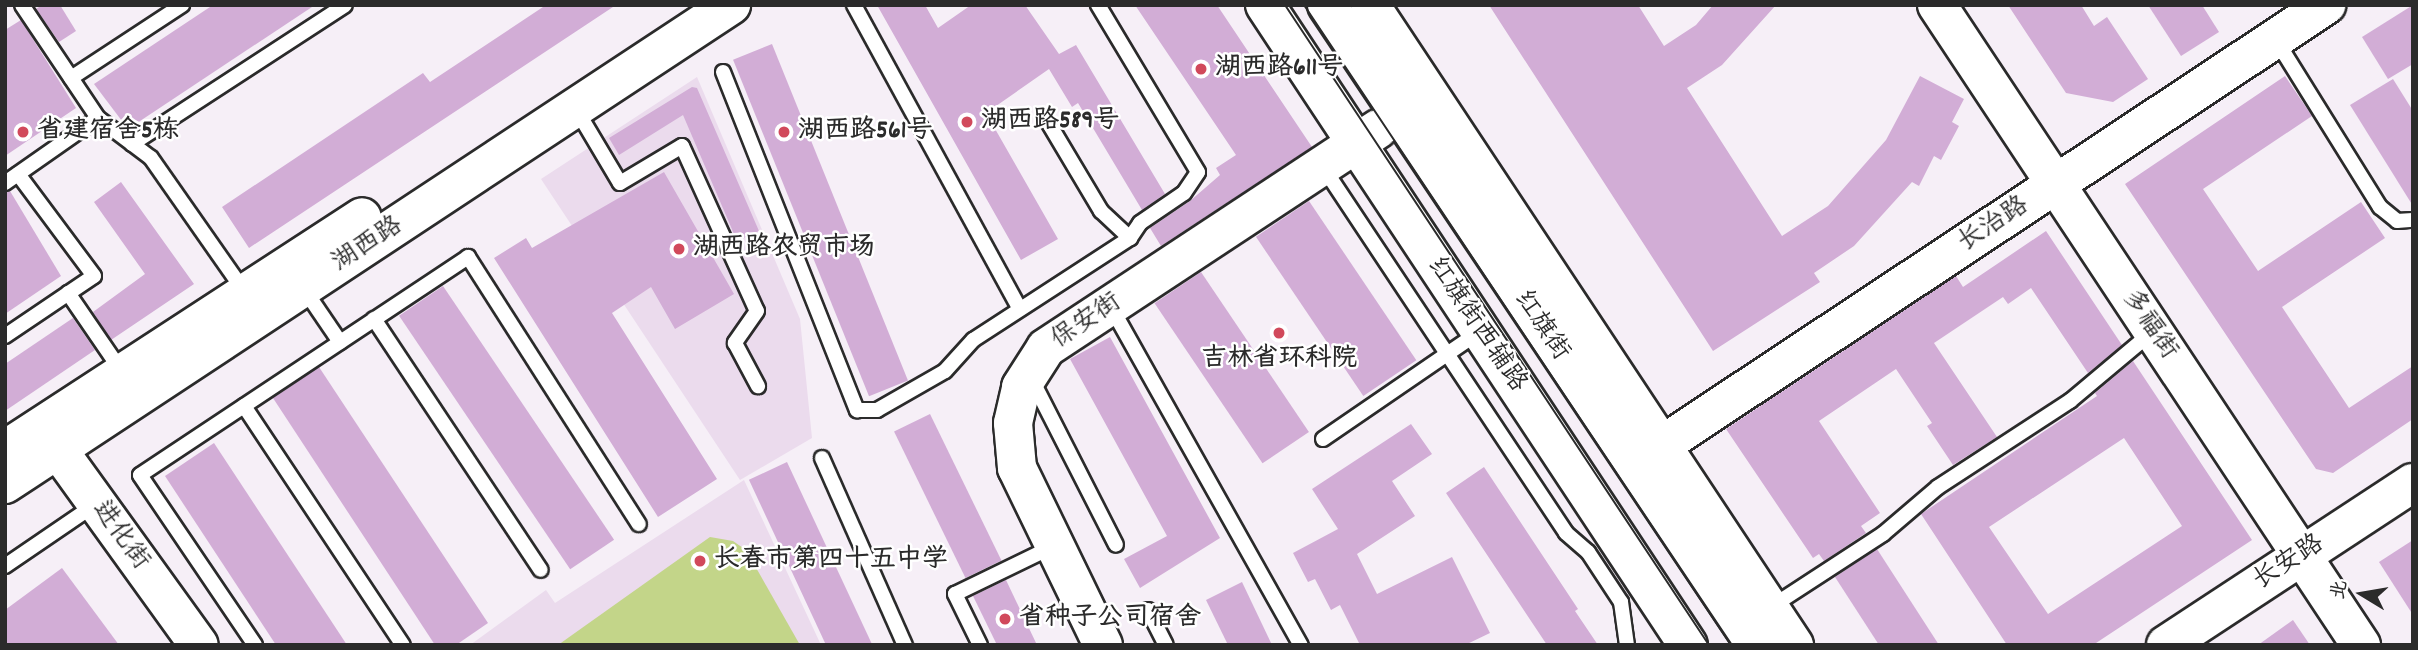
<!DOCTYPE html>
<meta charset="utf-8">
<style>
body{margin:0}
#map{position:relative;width:2418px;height:650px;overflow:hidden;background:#f6eff7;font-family:Dekko,"LXGW WenKai TC",sans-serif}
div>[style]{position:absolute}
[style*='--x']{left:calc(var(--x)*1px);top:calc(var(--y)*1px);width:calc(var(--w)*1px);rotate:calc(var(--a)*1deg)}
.built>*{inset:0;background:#ebdbed}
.green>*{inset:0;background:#c3d589}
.building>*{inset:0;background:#d2add6;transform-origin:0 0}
.roads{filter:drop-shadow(2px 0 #2b2b2b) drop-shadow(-2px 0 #2b2b2b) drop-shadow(0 2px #2b2b2b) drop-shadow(0 -2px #2b2b2b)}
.lane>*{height:14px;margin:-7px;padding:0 7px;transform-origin:7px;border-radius:7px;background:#fff}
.secondary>*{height:38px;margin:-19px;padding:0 19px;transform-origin:19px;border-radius:19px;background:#fff}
.tram>*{height:2px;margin:-1px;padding:0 1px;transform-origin:1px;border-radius:1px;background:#2b2b2b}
.dots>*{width:19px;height:19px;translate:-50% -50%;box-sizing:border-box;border:4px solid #fff;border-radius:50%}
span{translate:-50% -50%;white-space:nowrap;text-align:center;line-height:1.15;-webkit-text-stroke:5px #fff;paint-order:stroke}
.poi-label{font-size:26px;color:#2b2b2b;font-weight:700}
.left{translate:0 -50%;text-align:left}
.street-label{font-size:26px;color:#2b2b2b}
.frame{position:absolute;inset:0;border:7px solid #2b2b2b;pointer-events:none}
.north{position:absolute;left:2327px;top:559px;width:70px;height:70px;-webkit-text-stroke:5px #fff;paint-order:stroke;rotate:281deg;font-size:19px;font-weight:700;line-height:28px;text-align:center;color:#2b2b2b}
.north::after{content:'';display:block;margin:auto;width:24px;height:32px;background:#2b2b2b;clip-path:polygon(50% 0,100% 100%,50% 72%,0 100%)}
</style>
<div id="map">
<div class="built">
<div style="clip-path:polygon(697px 77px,800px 319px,812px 438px,740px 480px,541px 179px)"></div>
<div style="clip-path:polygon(744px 480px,821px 645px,470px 645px,546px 590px,555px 603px)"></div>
</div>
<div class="green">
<div style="clip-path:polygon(710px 537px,733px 541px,746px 550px,800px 645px,558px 645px)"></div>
</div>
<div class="building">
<div style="clip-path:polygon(42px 5px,60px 5px,76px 31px,59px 42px,36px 9px)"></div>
<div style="clip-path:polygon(213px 5px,315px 5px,128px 129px,94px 84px)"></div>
<div style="clip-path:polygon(546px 5px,616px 5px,249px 248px,222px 207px,423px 73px,430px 82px)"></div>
<div style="clip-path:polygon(877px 5px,925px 5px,938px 28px,971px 5px,1025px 5px,1059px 54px,1076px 45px,1165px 194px,1142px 210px,1078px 103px,1072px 107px,1049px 69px,986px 113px,1058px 239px,1021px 260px)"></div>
<div style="clip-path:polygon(1135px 5px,1217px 5px,1312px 147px,1161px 246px,1150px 228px,1190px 201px,1220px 175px,1216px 168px,1236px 155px)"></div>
<div style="clip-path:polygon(1489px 5px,1638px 5px,1664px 46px,1696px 25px,1713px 5px,1776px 5px,1722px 65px,1687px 88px,1782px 236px,1828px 206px,1886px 140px,1920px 76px,1964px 99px,1952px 122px,1959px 126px,1941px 160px,1934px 156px,1919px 186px,1912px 182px,1854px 246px,1814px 273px,1820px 282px,1713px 351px)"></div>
<div style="clip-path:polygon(2008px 5px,2081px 5px,2094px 26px,2107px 17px,2148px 79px,2113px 102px,2066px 93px)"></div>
<div style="clip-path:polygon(2148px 5px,2202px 5px,2219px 32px,2181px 56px)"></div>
<div style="clip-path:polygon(2413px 5px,2413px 64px,2388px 79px,2362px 37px)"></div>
<div style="clip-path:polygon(21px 20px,76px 108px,5px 156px,5px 30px)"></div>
<div style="left:772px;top:44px;width:363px;height:42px;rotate:68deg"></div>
<div style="clip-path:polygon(2285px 76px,2312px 116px,2203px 189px,2258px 271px,2361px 202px,2385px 238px,2282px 307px,2349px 408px,2413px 366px,2413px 419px,2333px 473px,2316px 469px,2125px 184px)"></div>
<div style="clip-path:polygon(2393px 79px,2413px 111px,2413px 206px,2350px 105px)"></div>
<div style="clip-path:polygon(692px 87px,697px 88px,759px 231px,737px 241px,683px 115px,619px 155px,609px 138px)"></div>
<div style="clip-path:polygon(664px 172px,734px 294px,675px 329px,651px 287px,612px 313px,717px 479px,658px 517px,494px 258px,526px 238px,532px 248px)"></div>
<div style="clip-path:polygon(121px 182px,194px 284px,111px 340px,93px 312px,145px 274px,94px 202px)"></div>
<div style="clip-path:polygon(10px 191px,61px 276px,5px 314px,5px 193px)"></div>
<div style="left:1309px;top:201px;width:192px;height:64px;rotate:56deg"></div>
<div style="clip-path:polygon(2046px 231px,2122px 345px,2088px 373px,2031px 288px,2008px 304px,2003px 297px,1934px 343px,1997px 437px,1953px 465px,1927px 426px,1932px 423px,1896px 369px,1819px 421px,1880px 513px,1861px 526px,1866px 533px,1824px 561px,1819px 554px,1813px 558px,1726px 429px,1956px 276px,1963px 287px)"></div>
<div style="left:1201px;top:272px;width:193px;height:56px;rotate:56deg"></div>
<div style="left:443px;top:286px;width:306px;height:53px;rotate:56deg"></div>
<div style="clip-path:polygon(73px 318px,95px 350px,5px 411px,5px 364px)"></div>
<div style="clip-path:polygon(1110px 337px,1220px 538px,1140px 588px,1124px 559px,1167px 536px,1070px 359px)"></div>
<div style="clip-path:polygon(evenodd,2133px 361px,2252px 540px,2093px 645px,2007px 645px,1921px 514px,2097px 396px,2095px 393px,2133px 361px,2124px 438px,2182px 526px,2048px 614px,1989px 527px,2124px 438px)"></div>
<div style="clip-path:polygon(319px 367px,488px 623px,456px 645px,435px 645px,273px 398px)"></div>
<div style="left:930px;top:414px;width:163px;height:40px;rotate:64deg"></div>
<div style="clip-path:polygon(1411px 424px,1432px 454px,1392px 481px,1415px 516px,1357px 554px,1377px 594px,1452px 557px,1490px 633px,1465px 645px,1360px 645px,1340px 605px,1331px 610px,1315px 579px,1308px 582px,1293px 553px,1338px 529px,1312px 489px)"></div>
<div style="clip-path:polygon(214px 443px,347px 645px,276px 645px,165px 476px)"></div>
<div style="left:787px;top:462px;width:202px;height:42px;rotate:65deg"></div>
<div style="clip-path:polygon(1484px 467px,1578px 609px,1575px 611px,1598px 645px,1547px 645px,1446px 493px)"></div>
<div style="clip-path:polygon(2413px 540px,2413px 615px,2379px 562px)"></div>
<div style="clip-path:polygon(1877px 549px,1939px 645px,1879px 645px,1835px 577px)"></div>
<div style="clip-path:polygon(62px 568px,119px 645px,5px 645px,5px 610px)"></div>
<div style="clip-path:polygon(1006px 580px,1037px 645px,997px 645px,973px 596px)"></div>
<div style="clip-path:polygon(1242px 582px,1272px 645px,1228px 645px,1206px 600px)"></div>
<div style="clip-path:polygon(2293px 620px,2310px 645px,2258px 645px)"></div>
</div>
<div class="roads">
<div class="lane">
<div style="--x:22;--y:5;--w:136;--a:56.1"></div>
<div style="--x:854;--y:5;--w:346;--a:61.4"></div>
<div style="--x:2276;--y:40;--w:197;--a:58.1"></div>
<div style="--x:2380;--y:207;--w:22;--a:39"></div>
<div style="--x:2397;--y:221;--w:16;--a:-4"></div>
<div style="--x:723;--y:72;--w:364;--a:68.4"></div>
<div style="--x:857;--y:410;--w:20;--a:0"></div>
<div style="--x:877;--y:410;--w:78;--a:-29.8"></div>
<div style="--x:945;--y:371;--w:42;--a:-47.9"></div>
<div style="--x:973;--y:340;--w:187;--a:-33"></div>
<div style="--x:1130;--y:238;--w:18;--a:-56"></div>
<div style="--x:1140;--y:223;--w:53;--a:-34.3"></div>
<div style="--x:1184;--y:193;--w:25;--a:-56"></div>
<div style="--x:1198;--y:172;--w:195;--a:-120.9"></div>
<div style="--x:71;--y:78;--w:133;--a:-33.3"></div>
<div style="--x:576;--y:109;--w:86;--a:59.3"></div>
<div style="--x:620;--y:183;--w:72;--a:-30.8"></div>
<div style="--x:682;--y:146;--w:181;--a:65.6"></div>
<div style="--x:757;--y:311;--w:39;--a:125"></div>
<div style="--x:735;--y:343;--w:49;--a:61.9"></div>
<div style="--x:1048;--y:122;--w:104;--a:59.2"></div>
<div style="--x:1101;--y:211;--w:40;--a:43"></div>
<div style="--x:132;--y:144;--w:254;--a:-33.1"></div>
<div style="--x:1323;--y:167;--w:439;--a:56.4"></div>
<div style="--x:1566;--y:533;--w:29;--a:41"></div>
<div style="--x:1588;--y:552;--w:60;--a:56.6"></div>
<div style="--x:1621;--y:602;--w:43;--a:82.1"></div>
<div style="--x:5;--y:183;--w:113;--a:-35"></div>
<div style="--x:98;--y:118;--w:66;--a:37"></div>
<div style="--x:151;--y:158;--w:162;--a:55"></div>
<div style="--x:304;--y:289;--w:64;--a:55.8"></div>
<div style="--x:68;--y:293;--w:96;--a:55.6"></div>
<div style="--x:1111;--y:307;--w:388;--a:60.7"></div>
<div style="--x:374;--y:319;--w:301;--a:56.4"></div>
<div style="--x:5;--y:336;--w:107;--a:-34"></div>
<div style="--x:94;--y:276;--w:127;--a:-126.7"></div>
<div style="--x:1031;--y:378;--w:187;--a:63"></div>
<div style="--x:244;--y:406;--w:287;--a:56.4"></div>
<div style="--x:1323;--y:439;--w:188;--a:-34.4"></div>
<div style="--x:822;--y:458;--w:205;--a:66.1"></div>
<div style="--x:5;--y:566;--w:110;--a:-34.3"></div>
<div style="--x:1771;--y:607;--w:134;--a:-33.1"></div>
<div style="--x:1883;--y:534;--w:72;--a:-40.5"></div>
<div style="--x:1938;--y:487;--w:158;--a:-33.1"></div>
<div style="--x:2070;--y:401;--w:106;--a:-40"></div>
<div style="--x:1148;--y:610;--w:39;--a:63"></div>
<div style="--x:255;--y:645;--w:205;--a:-124.1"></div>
<div style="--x:140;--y:475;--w:394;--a:-33.6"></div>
<div style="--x:468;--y:257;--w:317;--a:57.4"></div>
<div style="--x:980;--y:645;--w:57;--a:-116.1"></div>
<div style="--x:955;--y:594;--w:110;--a:-25.9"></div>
</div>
<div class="secondary">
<div style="--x:1265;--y:5;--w:767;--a:56.54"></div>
<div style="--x:1327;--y:5;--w:770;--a:56.17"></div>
<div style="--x:1370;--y:5;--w:768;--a:56.48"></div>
<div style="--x:1937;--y:5;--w:768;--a:56.48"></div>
<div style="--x:43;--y:429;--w:266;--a:54.2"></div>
<div style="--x:1662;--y:445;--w:797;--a:-33.53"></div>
<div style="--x:5;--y:450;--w:426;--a:-33.1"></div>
<div style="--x:5;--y:484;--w:870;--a:-33.42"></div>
<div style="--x:1103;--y:645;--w:197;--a:-115.9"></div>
<div style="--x:1017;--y:468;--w:45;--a:-95.1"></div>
<div style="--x:1013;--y:423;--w:37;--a:-77"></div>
<div style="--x:1021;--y:387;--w:46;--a:-57.3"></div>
<div style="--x:1046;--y:348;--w:398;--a:-33.4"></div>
<div style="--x:2166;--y:645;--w:295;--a:-33.3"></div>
</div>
</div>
<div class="tram">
<div style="--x:1285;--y:5;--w:768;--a:56.48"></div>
<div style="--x:1304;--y:5;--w:769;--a:56.29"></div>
</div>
<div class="dots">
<div style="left:1201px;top:69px;background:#d1495b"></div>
<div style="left:967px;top:122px;background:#d1495b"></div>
<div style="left:23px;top:132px;background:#d1495b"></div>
<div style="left:784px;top:132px;background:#d1495b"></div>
<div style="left:679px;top:249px;background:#d1495b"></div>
<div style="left:1279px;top:333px;background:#d1495b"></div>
<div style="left:700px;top:561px;background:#d1495b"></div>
<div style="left:1005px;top:619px;background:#d1495b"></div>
</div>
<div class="poi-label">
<span class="left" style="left:1215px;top:69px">湖西路611号</span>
<span class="left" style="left:981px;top:122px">湖西路589号</span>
<span class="left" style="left:37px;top:132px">省建宿舍5栋</span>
<span class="left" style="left:798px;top:132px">湖西路561号</span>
<span class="left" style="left:693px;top:249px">湖西路农贸市场</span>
<span style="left:1279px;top:360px">吉林省环科院</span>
<span class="left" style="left:714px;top:561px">长春市第四十五中学</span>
<span class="left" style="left:1019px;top:619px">省种子公司宿舍</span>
</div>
<div class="street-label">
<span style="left:1994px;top:225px;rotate:-33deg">长治路</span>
<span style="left:368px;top:245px;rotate:-33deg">湖西路</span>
<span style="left:1087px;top:322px;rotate:-34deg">保安街</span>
<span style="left:1476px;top:325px;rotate:56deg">红旗街西辅路</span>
<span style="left:2149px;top:325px;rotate:56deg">多福街</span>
<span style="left:1541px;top:326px;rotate:56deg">红旗街</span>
<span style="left:120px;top:536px;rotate:54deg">进化街</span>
<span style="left:2289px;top:563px;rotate:-33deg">长安路</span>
</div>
<div class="frame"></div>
<div class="north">北</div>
</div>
